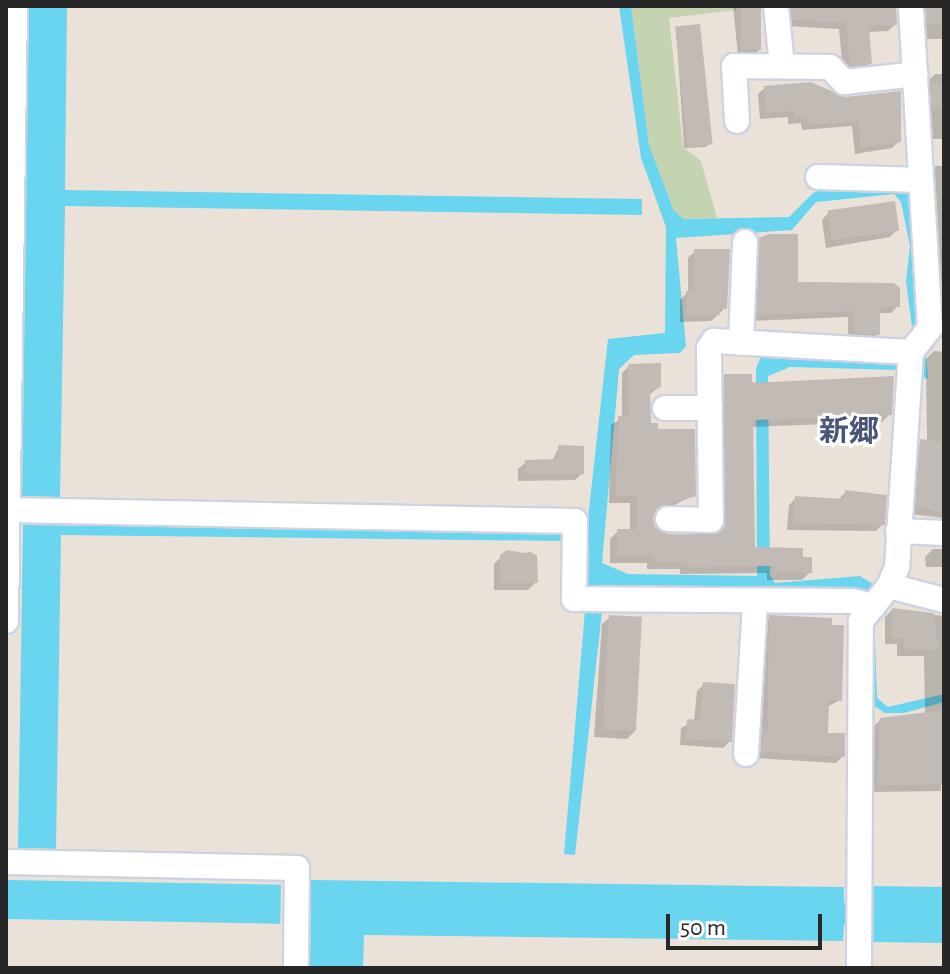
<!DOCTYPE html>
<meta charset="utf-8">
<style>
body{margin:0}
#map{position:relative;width:950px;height:974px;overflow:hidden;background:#eae1d9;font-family:"Alegreya Sans","Noto Sans JP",sans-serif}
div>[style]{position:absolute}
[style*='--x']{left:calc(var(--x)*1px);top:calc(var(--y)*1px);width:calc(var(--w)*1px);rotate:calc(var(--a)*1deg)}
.cemetery>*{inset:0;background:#c4d4b0}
.water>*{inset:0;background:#6ad5ee;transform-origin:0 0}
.shadow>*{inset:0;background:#0003}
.building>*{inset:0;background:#c2bbb5;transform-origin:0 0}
.roads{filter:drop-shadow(2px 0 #ced3e1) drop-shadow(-2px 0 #ced3e1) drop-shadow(0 2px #ced3e1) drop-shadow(0 -2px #ced3e1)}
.minor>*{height:24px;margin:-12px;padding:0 12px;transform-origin:12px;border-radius:12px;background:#fff}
span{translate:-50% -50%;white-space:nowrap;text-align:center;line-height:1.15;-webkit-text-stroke:6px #fff;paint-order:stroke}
.neighbourhood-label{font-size:30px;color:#485478;font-weight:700}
.frame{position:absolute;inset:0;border:8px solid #272727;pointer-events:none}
.scale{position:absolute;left:666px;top:914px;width:156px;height:36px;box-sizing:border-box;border:4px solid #272727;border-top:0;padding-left:10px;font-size:24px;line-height:28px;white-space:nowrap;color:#272727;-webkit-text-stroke:6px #fff;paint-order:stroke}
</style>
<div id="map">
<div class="cemetery">
<div style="clip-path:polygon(631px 6px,736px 6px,736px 10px,669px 18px,683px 147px,701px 161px,717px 218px,684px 219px,674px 211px,649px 145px)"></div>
</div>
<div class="water">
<div style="clip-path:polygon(29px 6px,67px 6px,65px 190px,642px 199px,642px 215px,65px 206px,60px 499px,22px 499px)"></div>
<div style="clip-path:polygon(evenodd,619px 6px,631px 6px,649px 145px,674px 211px,684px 219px,789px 217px,813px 193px,829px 187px,889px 186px,912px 194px,928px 379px,899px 370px,790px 367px,768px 376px,770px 575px,775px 583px,860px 576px,873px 584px,877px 698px,888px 707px,944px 694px,944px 702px,904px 713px,885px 713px,868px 702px,866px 594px,587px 589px,588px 518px,608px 339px,665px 333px,666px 227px,641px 158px,619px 6px,894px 194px,901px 202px,910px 246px,906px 281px,912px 327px,921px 348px,919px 366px,763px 352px,756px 368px,757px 576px,628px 574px,602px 563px,619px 369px,634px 355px,680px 353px,686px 346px,676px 238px,792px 230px,816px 202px,894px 194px)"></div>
<div style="clip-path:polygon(23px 525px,561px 531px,561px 541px,61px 535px,56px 849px,18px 849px)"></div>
<div style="clip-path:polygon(585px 611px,602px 612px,575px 855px,564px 854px)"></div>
<div style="left:6px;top:880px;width:275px;height:39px;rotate:1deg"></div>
<div style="clip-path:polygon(309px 880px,844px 887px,844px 903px,873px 903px,873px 886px,944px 887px,944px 943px,872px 942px,872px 925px,844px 925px,843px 941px,364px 935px,363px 968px,308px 968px)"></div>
</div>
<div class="shadow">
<div style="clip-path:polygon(733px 6px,760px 6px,761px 48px,754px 55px,738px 56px)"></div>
<div style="clip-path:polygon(782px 6px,896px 6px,895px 24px,888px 31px,867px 32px,870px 63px,863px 70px,843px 72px,839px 29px,786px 26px)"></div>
<div style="clip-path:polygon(915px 6px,944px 6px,944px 39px,923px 39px)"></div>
<div style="clip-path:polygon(676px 27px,709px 144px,706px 147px,684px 148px)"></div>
<div style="clip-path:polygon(935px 74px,944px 74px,944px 139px,927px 139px,927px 82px)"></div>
<div style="clip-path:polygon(818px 87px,899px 141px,892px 148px,855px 154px,852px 126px,802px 130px,801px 123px,788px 124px,788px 117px,760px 119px,758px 94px,765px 88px)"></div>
<div style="clip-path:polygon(936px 166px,944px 166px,944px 301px,936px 299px,929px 174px)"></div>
<div style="clip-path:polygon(829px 212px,897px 230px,890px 237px,826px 248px,822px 220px)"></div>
<div style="clip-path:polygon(760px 240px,796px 284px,898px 306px,891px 313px,878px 313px,878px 334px,871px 342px,848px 340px,848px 317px,751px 321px,753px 247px)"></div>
<div style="clip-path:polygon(695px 251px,725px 308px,711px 321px,680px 322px,680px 300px,688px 292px,688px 258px)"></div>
<div style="clip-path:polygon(934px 351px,944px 352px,944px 518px,910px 514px,914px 448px,927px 442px,926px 359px)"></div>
<div style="clip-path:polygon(629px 366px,659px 387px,649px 395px,649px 426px,694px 495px,651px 517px,654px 528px,667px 536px,717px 533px,717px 384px,725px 376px,890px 414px,882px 422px,751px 427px,753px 549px,801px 559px,810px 572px,802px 580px,767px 580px,767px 573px,680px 574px,680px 569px,647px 569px,647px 563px,610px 563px,610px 539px,618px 531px,630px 531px,630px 503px,609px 503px,611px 425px,622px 418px,622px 373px)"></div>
<div style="clip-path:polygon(559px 447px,582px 473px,575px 480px,518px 481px,518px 469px,526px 462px,552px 461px)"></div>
<div style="clip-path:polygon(846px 492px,883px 524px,876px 531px,787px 530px,789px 505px,796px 498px,839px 499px)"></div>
<div style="clip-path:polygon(933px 549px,944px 549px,944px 595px,942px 567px,926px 567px,925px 557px)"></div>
<div style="clip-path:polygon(531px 552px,535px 556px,536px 582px,528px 590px,494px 590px,494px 564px,501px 557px)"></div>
<div style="clip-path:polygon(892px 610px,944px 616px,941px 791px,871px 792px,873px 727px,881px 719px,925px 714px,924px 656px,897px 656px,897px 644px,885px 644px,885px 617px)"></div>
<div style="clip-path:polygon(610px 617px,634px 732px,627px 739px,594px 737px,602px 624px)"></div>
<div style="clip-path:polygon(770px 617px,840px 700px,827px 707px,826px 734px,843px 756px,836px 763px,755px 758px,762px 732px,763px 625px)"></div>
<div style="clip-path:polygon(704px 684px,730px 741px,723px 748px,680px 745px,681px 728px,694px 721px,697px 691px)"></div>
</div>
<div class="building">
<div style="left:741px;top:6px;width:20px;height:44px"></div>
<div style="clip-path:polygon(791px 6px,896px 6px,897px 25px,869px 26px,872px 64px,850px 66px,846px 23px,792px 20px)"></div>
<div style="left:926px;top:6px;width:18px;height:18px"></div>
<div style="left:700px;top:24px;width:121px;height:25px;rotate:84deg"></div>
<div style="clip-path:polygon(811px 82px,845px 97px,901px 91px,901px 142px,861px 148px,858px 121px,808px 125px,807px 117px,794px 118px,794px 111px,766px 113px,764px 86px)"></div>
<div style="left:944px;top:82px;width:24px;height:13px;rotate:90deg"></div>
<div style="left:895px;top:201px;width:30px;height:68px;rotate:82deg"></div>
<div style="clip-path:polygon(769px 234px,798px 234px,798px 282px,894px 283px,900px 288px,900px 307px,880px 307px,880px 335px,854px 334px,854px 311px,757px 315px,759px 238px)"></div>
<div style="clip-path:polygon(694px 249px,730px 249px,727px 309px,720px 309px,720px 315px,687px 315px,686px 291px,694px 291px)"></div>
<div style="clip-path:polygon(661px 363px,661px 387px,650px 391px,651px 423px,658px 423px,658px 429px,695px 429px,696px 496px,662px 506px,653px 518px,655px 527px,668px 534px,711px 535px,724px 527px,724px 374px,752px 374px,752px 383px,894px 376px,892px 415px,753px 420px,755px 547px,803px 548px,803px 557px,812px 557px,812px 573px,774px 573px,774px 566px,687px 567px,687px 562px,654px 562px,654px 556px,617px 556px,617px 529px,637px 529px,637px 496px,616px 496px,618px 416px,629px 416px,628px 364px)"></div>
<div style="clip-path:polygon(920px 439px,944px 442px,942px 512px,916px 507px)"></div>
<div style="clip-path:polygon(558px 445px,584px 446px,584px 474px,525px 474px,525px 460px,558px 459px)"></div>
<div style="clip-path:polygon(845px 490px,887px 495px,885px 525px,794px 523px,795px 496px,844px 499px)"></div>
<div style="clip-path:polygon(507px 550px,537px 555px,538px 583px,500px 583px,500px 555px)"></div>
<div style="clip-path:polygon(892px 608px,934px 613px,938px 650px,904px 649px,904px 638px,892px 638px)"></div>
<div style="left:609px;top:615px;width:33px;height:115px;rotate:3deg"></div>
<div style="clip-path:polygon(769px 615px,832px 618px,832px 625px,844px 625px,842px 701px,829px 700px,828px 733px,845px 733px,845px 757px,761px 752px,763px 729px,768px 729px)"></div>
<div style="clip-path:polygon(703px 682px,735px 684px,732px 742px,686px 739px,687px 719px,700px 720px)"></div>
<div style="clip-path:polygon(944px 710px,944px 784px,877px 786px,880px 718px)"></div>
</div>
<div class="roads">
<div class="minor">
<div style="--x:776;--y:6;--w:60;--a:84.3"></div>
<div style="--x:737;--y:121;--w:55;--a:-93.1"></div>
<div style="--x:734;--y:66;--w:96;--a:0.6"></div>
<div style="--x:830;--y:67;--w:21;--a:47"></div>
<div style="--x:844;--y:82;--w:72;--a:-6.3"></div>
<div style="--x:818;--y:177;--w:103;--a:1.7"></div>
<div style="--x:741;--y:343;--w:101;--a:-87.7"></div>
<div style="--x:665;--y:408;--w:45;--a:0"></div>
<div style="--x:8;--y:510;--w:567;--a:1.11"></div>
<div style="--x:575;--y:521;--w:78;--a:90.7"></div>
<div style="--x:574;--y:599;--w:278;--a:0.4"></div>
<div style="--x:852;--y:601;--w:22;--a:13"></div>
<div style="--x:668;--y:519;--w:43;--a:1.3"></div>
<div style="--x:711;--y:520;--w:172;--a:-90.7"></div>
<div style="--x:709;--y:348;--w:9;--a:-54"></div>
<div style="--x:714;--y:341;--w:197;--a:3.2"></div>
<div style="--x:898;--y:531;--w:46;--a:2.5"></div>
<div style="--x:889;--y:586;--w:57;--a:14.3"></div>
<div style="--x:6;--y:621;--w:615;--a:-89.16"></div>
<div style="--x:746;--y:754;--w:150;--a:-86.6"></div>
<div style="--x:6;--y:862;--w:291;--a:1.2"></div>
<div style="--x:297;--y:868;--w:100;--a:90.6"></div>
<div style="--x:859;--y:968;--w:347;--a:-89.7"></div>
<div style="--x:861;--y:621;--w:45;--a:-51.3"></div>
<div style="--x:889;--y:586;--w:21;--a:-67"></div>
<div style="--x:897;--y:567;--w:215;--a:-86.3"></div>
<div style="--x:911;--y:352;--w:31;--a:-52"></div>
<div style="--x:930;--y:328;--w:323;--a:-93.4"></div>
</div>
</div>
<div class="neighbourhood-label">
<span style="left:849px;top:432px">新郷</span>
</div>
<div class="frame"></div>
<div class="scale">50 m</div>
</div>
